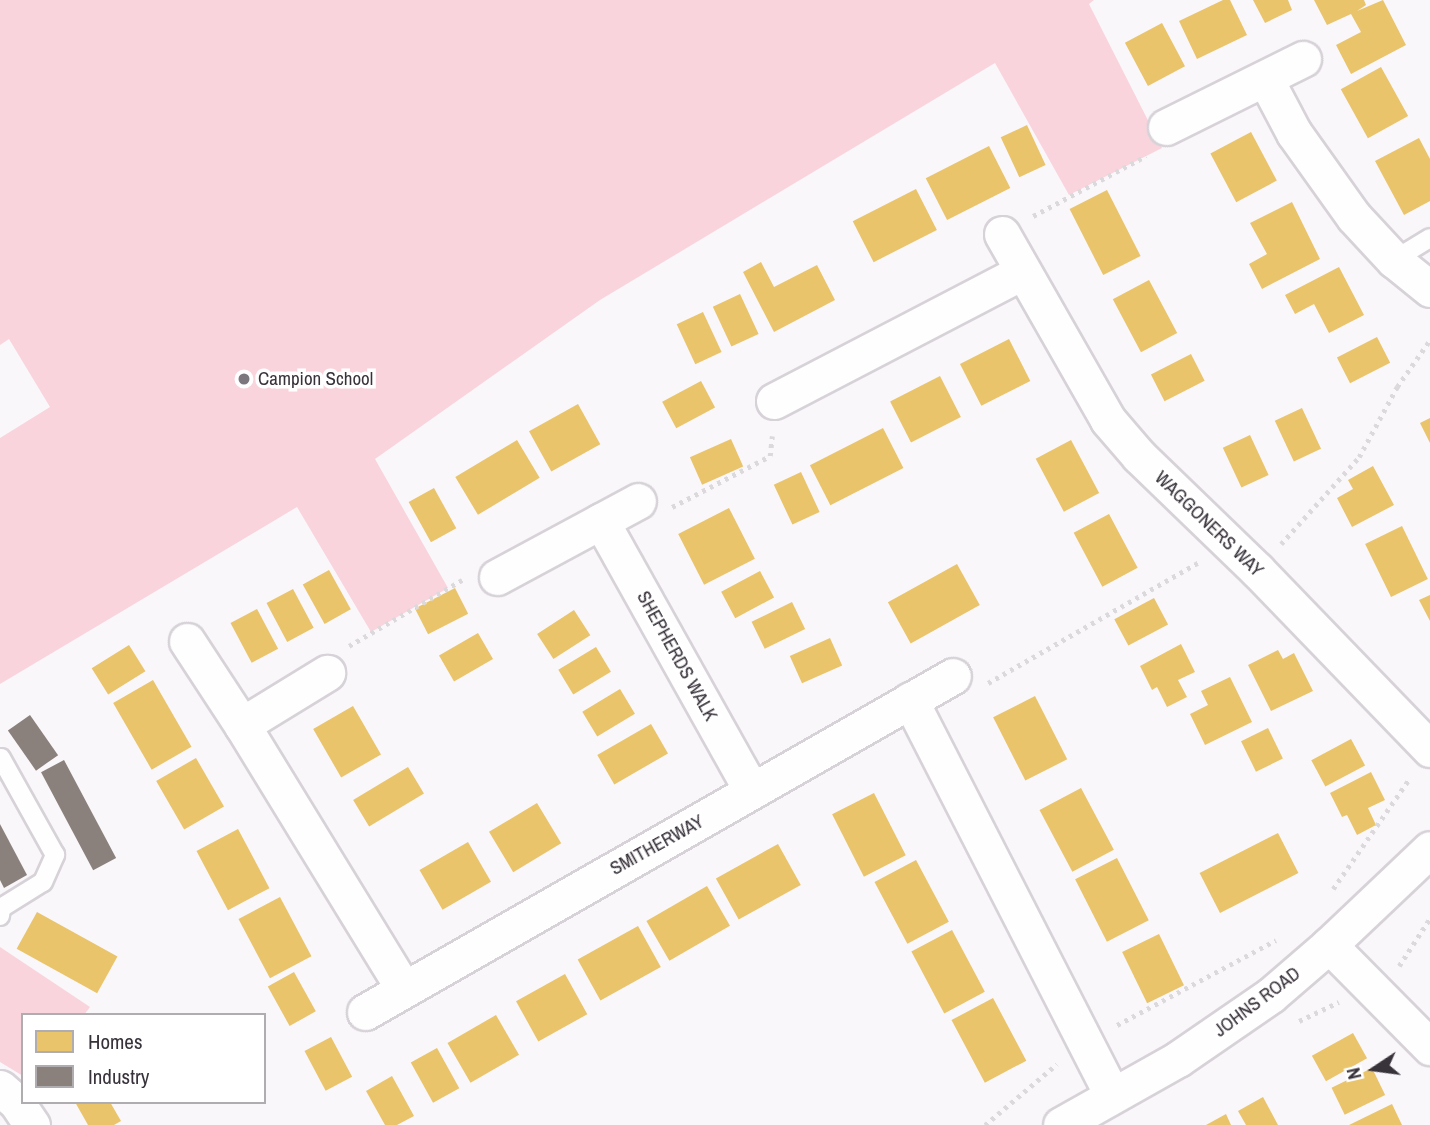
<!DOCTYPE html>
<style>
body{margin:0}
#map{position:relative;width:1430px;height:1125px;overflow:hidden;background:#faf7fb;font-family:"Archivo Narrow",sans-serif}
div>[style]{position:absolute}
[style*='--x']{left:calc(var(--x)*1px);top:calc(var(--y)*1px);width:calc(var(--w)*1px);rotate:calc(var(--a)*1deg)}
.green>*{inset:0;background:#f9d4dc}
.homes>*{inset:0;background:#e9c46a;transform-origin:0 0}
.industry>*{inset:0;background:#8a817c;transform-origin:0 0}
.path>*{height:4.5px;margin-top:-2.25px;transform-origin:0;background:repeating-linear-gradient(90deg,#dbd9db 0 3.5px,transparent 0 8.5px)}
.roads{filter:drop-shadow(2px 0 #d7d2d8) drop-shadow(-2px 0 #d7d2d8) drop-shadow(0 2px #d7d2d8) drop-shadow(0 -2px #d7d2d8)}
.lane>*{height:18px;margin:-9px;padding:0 9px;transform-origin:9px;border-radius:9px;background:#fefefe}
.street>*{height:35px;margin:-17.5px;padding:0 17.5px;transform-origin:17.5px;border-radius:17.5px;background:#fefefe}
.dots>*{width:19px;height:19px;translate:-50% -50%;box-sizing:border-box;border:4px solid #fff;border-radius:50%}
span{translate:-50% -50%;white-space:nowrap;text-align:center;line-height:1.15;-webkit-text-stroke:7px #fff;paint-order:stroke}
.poi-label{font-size:19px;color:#38323a}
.left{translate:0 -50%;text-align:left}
.street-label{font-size:19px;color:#38323a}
.legend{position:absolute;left:21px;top:1013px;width:245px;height:91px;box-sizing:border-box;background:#fff;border:2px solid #afadb0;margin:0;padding:9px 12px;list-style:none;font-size:21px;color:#38323a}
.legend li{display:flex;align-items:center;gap:14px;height:35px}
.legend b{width:35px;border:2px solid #afadb0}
.north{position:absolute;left:1339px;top:1034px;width:70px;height:70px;-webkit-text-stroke:5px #fff;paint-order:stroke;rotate:257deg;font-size:19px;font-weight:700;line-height:28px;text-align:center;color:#38323a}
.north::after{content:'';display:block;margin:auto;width:24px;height:32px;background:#38323a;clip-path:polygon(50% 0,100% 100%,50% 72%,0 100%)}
</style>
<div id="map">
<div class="green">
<div style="clip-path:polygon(0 0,1094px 0,1089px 4px,1162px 148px,1069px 195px,995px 63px,600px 300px,375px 459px,448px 588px,371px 632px,297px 507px,0 684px,0 438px,50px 407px,9px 339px,0 345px)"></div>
<div style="clip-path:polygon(0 947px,90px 1007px,84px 1015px,23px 1015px,23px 1076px,0 1062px)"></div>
</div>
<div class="homes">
<div style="clip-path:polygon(1223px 0,1230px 0,1247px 35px,1197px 59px,1179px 21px)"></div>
<div style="clip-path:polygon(1253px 0,1288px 0,1292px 10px,1265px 23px)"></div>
<div style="clip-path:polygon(1314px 0,1364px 0,1366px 5px,1357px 11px,1383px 0,1406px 45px,1351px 74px,1336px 45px,1361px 32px,1351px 14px,1327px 25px)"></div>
<div style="left:1162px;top:23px;width:49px;height:42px;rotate:62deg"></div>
<div style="left:1381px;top:67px;width:56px;height:46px;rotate:61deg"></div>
<div style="left:1027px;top:125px;width:44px;height:29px;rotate:65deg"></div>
<div style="left:1251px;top:132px;width:55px;height:46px;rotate:62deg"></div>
<div style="clip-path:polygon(1419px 138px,1430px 159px,1430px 201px,1404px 215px,1375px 161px)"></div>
<div style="left:989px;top:146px;width:47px;height:71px;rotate:63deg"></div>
<div style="left:916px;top:189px;width:46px;height:71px;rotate:63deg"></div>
<div style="left:1107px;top:190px;width:74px;height:42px;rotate:63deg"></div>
<div style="clip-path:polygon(1292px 202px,1320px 259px,1262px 289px,1249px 264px,1267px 254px,1250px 223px)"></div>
<div style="clip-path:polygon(761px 262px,774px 287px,817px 265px,835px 300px,774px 332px,743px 272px)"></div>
<div style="clip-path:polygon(1339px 267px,1364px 315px,1329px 333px,1314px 304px,1295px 314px,1285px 295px)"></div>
<div style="left:1149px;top:280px;width:60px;height:41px;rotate:62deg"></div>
<div style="left:740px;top:294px;width:44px;height:30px;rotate:65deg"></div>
<div style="left:703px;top:312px;width:44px;height:29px;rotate:65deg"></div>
<div style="left:1377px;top:337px;width:29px;height:45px;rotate:63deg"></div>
<div style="left:1009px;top:339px;width:47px;height:55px;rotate:63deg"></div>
<div style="left:1191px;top:354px;width:30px;height:45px;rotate:63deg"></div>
<div style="left:940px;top:376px;width:46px;height:56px;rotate:63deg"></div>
<div style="left:701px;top:381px;width:30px;height:44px;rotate:62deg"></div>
<div style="left:578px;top:404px;width:46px;height:56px;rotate:61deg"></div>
<div style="left:1302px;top:408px;width:45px;height:30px;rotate:65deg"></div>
<div style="clip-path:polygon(1430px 418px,1430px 443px,1420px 423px)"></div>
<div style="left:883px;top:428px;width:45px;height:82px;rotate:63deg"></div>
<div style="left:1250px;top:435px;width:44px;height:30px;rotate:65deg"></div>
<div style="left:731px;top:439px;width:30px;height:45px;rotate:66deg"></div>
<div style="left:517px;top:440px;width:44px;height:72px;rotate:59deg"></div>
<div style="left:1071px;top:440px;width:60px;height:40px;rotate:62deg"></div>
<div style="clip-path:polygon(1373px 466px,1394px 505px,1352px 527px,1337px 498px,1353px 489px,1348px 480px)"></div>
<div style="left:801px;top:472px;width:44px;height:30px;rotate:65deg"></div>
<div style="left:434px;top:488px;width:46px;height:29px;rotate:61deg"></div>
<div style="left:729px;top:508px;width:57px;height:57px;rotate:63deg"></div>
<div style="left:1109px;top:514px;width:61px;height:40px;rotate:62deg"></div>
<div style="left:1402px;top:526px;width:59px;height:41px;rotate:64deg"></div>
<div style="left:957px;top:564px;width:47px;height:79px;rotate:61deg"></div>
<div style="left:329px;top:570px;width:45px;height:30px;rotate:61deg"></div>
<div style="left:760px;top:571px;width:30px;height:44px;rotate:62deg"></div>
<div style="left:455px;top:588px;width:29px;height:45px;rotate:63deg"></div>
<div style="left:293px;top:589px;width:44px;height:30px;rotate:62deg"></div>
<div style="clip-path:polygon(1430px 595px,1430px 621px,1419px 600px)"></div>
<div style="left:1154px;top:598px;width:30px;height:45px;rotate:62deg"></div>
<div style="left:792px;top:602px;width:30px;height:45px;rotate:64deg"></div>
<div style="left:257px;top:609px;width:45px;height:30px;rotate:62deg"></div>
<div style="left:574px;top:610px;width:30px;height:44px;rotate:57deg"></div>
<div style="left:478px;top:633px;width:30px;height:45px;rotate:60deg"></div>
<div style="left:830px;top:638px;width:30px;height:44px;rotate:66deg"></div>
<div style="clip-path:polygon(1181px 644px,1195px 672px,1178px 680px,1187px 697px,1167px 707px,1157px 687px,1152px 690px,1140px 666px)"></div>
<div style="left:129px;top:645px;width:31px;height:44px;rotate:58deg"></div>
<div style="left:596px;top:647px;width:29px;height:44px;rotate:59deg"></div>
<div style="clip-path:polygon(1278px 650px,1283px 659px,1294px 653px,1313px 691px,1271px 711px,1248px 665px)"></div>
<div style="clip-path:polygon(1230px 677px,1252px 722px,1205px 745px,1190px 714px,1208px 705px,1201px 691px)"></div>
<div style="left:153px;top:680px;width:77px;height:46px;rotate:60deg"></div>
<div style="left:620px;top:689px;width:29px;height:44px;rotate:59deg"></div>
<div style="left:1035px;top:696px;width:71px;height:47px;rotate:63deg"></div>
<div style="left:353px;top:706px;width:56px;height:46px;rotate:60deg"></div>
<div style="left:651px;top:724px;width:34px;height:62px;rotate:60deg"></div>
<div style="left:1268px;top:728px;width:34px;height:30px;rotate:64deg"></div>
<div style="left:1351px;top:739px;width:30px;height:45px;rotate:62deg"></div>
<div style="left:196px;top:758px;width:56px;height:46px;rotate:60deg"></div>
<div style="left:408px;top:767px;width:31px;height:64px;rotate:59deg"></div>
<div style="clip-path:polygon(1371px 772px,1385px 800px,1368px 808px,1376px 825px,1357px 835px,1347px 815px,1342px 817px,1330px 793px)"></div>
<div style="left:1081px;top:788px;width:70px;height:47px;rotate:62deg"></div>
<div style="left:874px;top:793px;width:70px;height:47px;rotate:63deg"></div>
<div style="left:537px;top:803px;width:47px;height:56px;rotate:59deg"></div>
<div style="left:238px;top:829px;width:67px;height:47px;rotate:62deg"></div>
<div style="left:1278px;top:833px;width:45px;height:88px;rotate:63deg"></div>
<div style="left:468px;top:842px;width:46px;height:56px;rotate:60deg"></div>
<div style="left:778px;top:844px;width:47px;height:71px;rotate:61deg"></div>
<div style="left:1117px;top:858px;width:70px;height:47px;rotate:63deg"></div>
<div style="left:916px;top:860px;width:70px;height:47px;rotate:62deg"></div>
<div style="left:707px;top:886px;width:46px;height:70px;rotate:60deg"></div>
<div style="left:280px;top:897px;width:67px;height:47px;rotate:62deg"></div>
<div style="left:37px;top:912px;width:92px;height:42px;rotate:29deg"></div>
<div style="left:638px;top:926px;width:47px;height:69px;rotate:61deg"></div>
<div style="left:952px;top:930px;width:70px;height:46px;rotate:62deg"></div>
<div style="left:1159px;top:934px;width:57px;height:41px;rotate:64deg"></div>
<div style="left:294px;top:972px;width:45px;height:30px;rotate:61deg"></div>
<div style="left:565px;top:974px;width:46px;height:56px;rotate:61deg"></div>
<div style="left:993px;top:998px;width:71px;height:47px;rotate:62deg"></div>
<div style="left:496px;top:1015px;width:46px;height:56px;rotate:60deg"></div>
<div style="left:1353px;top:1033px;width:29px;height:47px;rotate:61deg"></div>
<div style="left:331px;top:1037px;width:45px;height:30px;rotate:62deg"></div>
<div style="left:437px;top:1048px;width:46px;height:30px;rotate:61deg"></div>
<div style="left:1372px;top:1068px;width:30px;height:45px;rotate:64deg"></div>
<div style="clip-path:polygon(392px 1076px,414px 1116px,397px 1125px,385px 1125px,366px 1091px)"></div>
<div style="clip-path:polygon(1263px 1097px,1278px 1125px,1246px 1125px,1238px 1111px)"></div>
<div style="clip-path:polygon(75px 1102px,110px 1102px,121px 1121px,114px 1125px,88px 1125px)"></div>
<div style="clip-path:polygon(1392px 1104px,1402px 1125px,1349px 1125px)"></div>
<div style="clip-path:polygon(1226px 1114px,1231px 1125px,1206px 1125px)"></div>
</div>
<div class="industry">
<div style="left:30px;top:715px;width:49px;height:27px;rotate:55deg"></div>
<div style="left:64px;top:760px;width:111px;height:26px;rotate:62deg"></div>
<div style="clip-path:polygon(0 824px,27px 875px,4px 888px,0 880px)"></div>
</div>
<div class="path">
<div style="--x:1033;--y:216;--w:128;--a:-28"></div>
<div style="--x:672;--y:507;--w:110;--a:-27.5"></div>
<div style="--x:770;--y:456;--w:20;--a:-84"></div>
<div style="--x:1281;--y:544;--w:117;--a:-48.1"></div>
<div style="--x:1359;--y:457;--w:80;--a:-61.5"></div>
<div style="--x:1397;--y:387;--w:57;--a:-54.9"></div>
<div style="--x:349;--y:646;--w:131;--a:-30.3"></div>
<div style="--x:988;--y:683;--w:243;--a:-29.8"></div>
<div style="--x:1333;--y:889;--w:135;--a:-55.3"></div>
<div style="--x:1399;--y:966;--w:57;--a:-57.1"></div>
<div style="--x:1299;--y:1021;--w:44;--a:-25.4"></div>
<div style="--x:1117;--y:1025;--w:180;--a:-28.1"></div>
<div style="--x:985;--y:1125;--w:94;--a:-40.3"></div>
</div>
<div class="roads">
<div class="lane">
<div style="--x:1394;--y:260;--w:42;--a:-31.4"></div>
<div style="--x:0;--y:916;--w:8;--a:-83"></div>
<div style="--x:1;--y:908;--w:49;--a:-31.8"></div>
<div style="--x:43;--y:882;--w:30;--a:-66"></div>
<div style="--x:55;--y:855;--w:111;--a:-119.1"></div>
</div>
<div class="street">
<div style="--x:1266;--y:80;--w:60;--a:62.2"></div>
<div style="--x:1294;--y:133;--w:103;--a:54.5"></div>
<div style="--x:1354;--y:217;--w:59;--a:47.1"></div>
<div style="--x:1394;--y:260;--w:46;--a:38.9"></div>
<div style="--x:1166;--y:127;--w:153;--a:-26.4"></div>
<div style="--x:1002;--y:234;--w:214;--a:60.3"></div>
<div style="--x:1108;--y:420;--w:48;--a:49.3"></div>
<div style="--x:1139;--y:456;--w:164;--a:44"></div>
<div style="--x:1257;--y:570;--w:249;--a:46"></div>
<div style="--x:774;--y:401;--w:280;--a:-27.5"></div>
<div style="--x:601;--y:521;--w:309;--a:60.8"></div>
<div style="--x:497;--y:577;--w:160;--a:-28.3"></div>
<div style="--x:187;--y:641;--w:100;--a:56.8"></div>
<div style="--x:242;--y:725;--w:308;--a:58.5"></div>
<div style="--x:910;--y:700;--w:444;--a:62.9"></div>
<div style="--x:242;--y:725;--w:100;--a:-31.5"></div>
<div style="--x:1329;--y:945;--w:144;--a:45.3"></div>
<div style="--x:365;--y:1012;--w:677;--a:-29.74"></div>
<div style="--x:0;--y:1088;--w:23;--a:41"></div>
<div style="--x:17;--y:1103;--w:27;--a:56"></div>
<div style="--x:1061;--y:1125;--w:134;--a:-29.4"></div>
<div style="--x:1178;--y:1059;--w:113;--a:-34.5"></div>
<div style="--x:1271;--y:995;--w:77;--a:-40.8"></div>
<div style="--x:1329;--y:945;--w:139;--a:-43.5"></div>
</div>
</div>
<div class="dots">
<div style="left:244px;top:379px;background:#7c777e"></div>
</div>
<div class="poi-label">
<span class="left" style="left:258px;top:379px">Campion School</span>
</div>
<div class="street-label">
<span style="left:1209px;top:524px;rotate:44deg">WAGGONERS WAY</span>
<span style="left:677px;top:656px;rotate:61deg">SHEPHERDS WALK</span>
<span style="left:657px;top:845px;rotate:-29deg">SMITHERWAY</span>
<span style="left:1257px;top:1002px;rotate:-37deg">JOHNS ROAD</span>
</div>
<ul class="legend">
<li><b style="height:19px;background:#e9c46a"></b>Homes</li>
<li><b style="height:19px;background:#8a817c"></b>Industry</li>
</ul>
<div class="north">N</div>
</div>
